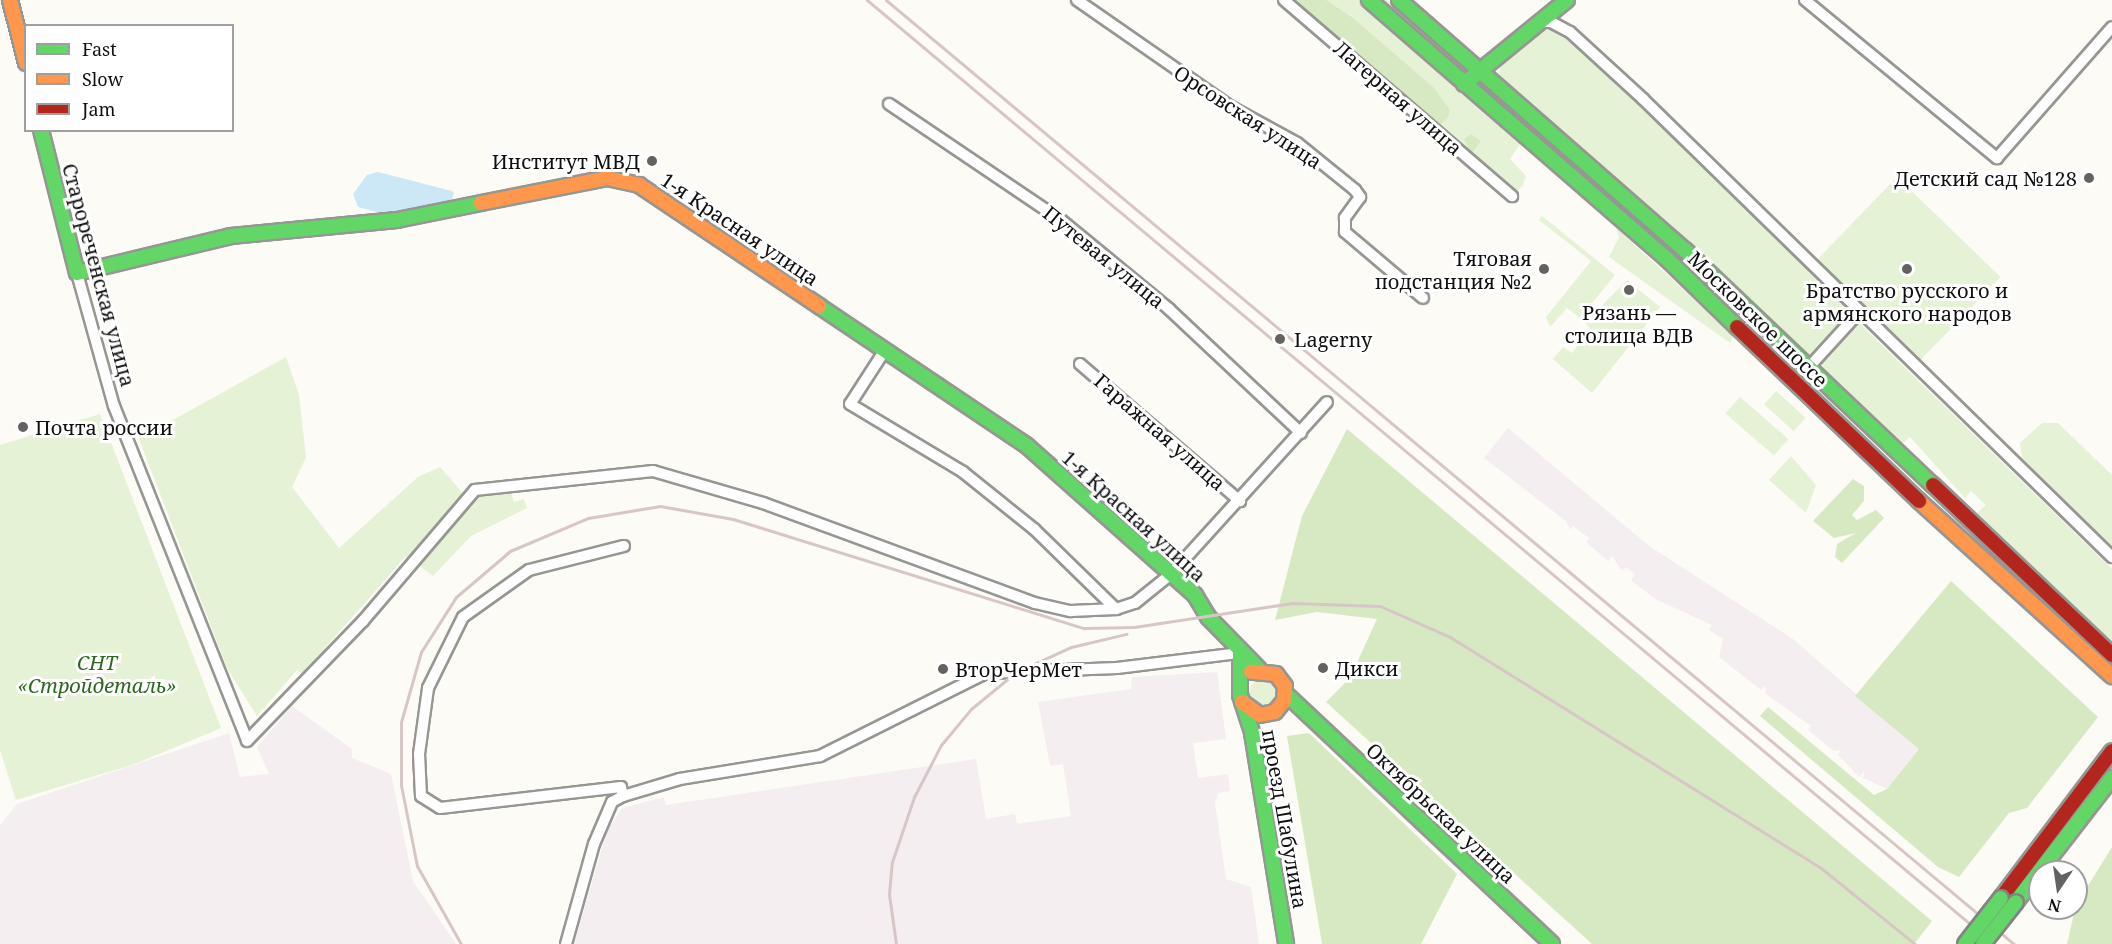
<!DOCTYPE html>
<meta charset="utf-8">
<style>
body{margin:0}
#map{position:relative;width:2112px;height:944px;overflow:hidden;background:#fcfbf5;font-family:"Noto Serif",serif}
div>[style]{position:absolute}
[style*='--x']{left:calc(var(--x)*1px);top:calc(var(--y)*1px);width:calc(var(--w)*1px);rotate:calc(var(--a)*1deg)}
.industrial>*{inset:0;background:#f4eef1}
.green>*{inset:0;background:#e5f2d5;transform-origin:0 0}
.round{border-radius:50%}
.forest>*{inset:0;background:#d6e9c3}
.water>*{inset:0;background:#cce7f6}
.roads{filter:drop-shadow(2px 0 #969693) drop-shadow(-2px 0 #969693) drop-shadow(0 2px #969693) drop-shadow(0 -2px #969693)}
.street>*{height:10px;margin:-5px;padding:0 5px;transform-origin:5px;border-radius:5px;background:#fffefe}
.fast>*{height:14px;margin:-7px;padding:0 7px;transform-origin:7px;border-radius:7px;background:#63d668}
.slow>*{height:14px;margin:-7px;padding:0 7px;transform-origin:7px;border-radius:7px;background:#ff974d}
.jam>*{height:14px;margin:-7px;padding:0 7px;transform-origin:7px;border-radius:7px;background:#b3261e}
.rail>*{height:3px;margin:-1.5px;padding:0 1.5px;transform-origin:1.5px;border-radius:1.5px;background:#d8c6c6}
.bridges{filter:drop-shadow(2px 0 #848380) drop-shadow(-2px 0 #848380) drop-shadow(0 2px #848380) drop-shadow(0 -2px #848380)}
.fast-bridge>*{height:14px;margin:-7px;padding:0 7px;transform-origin:7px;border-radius:7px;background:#63d668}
.dots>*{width:16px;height:16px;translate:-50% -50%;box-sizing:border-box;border:3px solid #fff;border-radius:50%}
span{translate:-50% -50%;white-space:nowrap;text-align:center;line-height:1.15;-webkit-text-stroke:6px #fff;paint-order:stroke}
.street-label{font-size:20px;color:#101010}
.poi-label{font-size:20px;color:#101010}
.right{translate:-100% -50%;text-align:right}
.left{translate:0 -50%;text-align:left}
.park-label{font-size:20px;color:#2e681f;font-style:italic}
.legend{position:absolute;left:24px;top:24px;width:210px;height:108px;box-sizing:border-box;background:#fff;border:2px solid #9f9f9f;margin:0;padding:8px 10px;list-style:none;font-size:18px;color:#101010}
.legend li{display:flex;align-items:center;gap:12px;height:30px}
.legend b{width:30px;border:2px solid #9f9f9f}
.north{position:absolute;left:2028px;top:860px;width:60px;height:60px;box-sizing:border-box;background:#fff;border:2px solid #9f9f9f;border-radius:50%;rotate:193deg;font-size:16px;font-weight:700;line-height:24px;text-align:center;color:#101010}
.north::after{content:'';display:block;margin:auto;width:21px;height:27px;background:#636260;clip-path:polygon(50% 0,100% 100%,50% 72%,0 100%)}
</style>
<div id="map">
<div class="industrial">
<div style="clip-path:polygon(1508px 428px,1649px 546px,1793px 639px,1919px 749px,1887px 789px,1863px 778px,1865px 771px,1859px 777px,1838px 755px,1841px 750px,1834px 751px,1808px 730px,1811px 726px,1766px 694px,1765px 686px,1761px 690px,1719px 657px,1723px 639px,1709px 630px,1712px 625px,1655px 599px,1631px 580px,1635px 574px,1626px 567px,1622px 571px,1612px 556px,1608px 561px,1586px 542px,1589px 538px,1573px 526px,1570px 530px,1566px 521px,1484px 458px)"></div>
<div style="clip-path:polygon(1217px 672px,1226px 739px,1193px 743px,1198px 778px,1228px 774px,1230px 791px,1218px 793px,1215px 803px,1226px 879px,1251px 887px,1259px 944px,574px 944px,607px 831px,622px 808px,664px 797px,666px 805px,976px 759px,986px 819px,1015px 814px,1017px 824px,1071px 816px,1063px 764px,1050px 766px,1038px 702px,1131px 689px,1132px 677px)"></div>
<div style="clip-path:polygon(292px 706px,352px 749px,352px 758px,391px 774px,413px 881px,456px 944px,0 944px,0 825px,17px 804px,229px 733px,240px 777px,269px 774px,257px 747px)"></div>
</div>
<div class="green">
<div style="clip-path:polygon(1284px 0,1365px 0,1524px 138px,1510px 159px,1526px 176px,1523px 185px,1512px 196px)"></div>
<div style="clip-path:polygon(1382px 0,1387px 0,1460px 65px,1457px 66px)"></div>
<div style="clip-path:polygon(1548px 25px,1568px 36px,1630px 92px,1849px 305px,1846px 320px,1817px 353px,1806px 355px,1500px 76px,1499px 63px)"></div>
<div style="clip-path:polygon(1483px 84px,1683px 257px,2007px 568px,1679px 259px,1481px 88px)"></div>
<div style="left:1897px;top:177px;width:144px;height:118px;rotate:44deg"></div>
<div style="clip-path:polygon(1542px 216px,1615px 275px,1580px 318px,1567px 308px,1550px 327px,1546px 317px,1591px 261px,1539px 220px)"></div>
<div style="clip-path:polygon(1616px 228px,1733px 335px,1730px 343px,1609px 257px,1619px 237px)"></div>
<div style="clip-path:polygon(1627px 280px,1660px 307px,1592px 393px,1553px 359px,1563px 347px,1572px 353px,1591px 329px,1585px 323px)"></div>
<div style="clip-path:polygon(1856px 320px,2112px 569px,2112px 643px,1977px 513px,1986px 505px,1971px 491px,1965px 498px,1910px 437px,1902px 444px,1822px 368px,1823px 357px)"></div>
<div style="clip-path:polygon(286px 357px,299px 395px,306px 457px,292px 487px,339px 548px,418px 477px,440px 467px,468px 499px,510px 489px,514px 502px,524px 499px,527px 508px,471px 536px,433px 576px,406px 556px,302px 674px,297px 670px,257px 716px,227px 668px,139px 439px)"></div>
<div style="left:1776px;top:391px;width:40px;height:18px;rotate:42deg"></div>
<div style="left:1740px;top:397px;width:64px;height:22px;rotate:41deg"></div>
<div style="clip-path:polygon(100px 414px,221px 728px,135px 764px,16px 800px,0 750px,0 445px)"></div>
<div style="clip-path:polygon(2042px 423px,2058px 423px,2112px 475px,2112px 548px,2022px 458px,2020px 443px)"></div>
<div style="clip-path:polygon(1791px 456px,1816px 485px,1806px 513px,1769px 480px)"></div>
<div class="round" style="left:1249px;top:680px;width:26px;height:26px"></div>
</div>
<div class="forest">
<div style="clip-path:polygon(1284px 0,1326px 0,1353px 18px,1434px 88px,1450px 110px,1448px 117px,1435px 130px)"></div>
<div style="clip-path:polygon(1471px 134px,1481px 141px,1471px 154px,1464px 139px)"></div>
<div style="clip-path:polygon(1347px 429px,1932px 921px,1914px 944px,1592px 944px,1326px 702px,1350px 678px,1377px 619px,1317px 612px,1275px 620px,1302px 516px)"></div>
<div style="clip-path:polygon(1853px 479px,1864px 486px,1864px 501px,1852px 515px,1857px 520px,1876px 510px,1884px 518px,1842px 563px,1835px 557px,1837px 544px,1856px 533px,1834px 538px,1813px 521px)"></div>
<div style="clip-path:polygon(1951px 581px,2098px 717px,2027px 808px,2009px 813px,1959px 877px,1938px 867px,1760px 716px,1768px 707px,1874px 795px,1887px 789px,1919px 749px,1855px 696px)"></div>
<div style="clip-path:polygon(1309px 733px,1457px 874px,1421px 944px,1322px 944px,1287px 736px)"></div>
<div style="clip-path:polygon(2112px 847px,2112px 944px,2067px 944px,2076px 905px)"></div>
</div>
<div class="water">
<div style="clip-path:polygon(378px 172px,452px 191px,454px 193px,451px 202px,420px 210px,381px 213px,358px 207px,353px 194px,367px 175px)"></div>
</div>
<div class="roads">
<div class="street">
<div style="--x:1077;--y:0;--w:188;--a:34.8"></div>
<div style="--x:1231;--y:107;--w:75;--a:28.6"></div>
<div style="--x:1297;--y:143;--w:75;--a:39"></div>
<div style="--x:1355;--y:190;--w:9;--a:54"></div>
<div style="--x:1360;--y:197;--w:26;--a:126"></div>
<div style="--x:1345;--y:218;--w:14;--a:90"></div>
<div style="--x:1345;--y:232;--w:102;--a:40.2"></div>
<div style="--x:1284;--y:0;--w:301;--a:40.7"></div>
<div style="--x:1805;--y:0;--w:249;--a:39.5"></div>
<div style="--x:1997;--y:158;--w:174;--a:-48.7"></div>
<div style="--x:1538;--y:22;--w:13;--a:0"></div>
<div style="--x:1551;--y:22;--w:21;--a:28"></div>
<div style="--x:1570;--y:32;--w:99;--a:42.5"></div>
<div style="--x:1643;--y:99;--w:656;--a:44.32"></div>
<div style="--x:889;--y:104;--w:207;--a:34"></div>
<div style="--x:1061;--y:220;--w:140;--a:39.5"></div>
<div style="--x:1169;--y:309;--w:181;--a:43.2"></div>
<div style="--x:77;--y:273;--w:138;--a:74.5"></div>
<div style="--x:114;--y:406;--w:360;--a:68.3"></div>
<div style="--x:247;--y:741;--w:167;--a:-46"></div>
<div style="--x:363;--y:621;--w:172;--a:-49.5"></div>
<div style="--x:475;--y:490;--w:179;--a:-6.1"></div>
<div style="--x:653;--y:471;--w:115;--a:16.2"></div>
<div style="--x:763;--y:503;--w:290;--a:20.2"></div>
<div style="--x:1035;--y:603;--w:37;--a:13"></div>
<div style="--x:1071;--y:611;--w:45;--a:-2.5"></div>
<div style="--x:1116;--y:609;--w:20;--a:-18"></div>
<div style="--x:1135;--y:603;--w:46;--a:-38.9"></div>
<div style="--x:1171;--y:574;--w:232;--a:-47.8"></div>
<div style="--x:885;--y:350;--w:64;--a:122.9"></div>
<div style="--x:850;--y:404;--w:132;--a:31"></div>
<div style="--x:963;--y:472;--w:91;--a:38.8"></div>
<div style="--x:1034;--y:529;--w:115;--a:44.3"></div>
<div style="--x:1080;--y:364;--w:211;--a:40.6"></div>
<div style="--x:1810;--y:366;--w:74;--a:-47.7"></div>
<div style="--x:623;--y:796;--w:9;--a:-103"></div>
<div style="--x:621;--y:787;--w:182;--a:173.4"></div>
<div style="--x:440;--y:808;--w:22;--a:-148"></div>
<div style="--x:421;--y:796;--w:42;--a:-92.7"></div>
<div style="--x:419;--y:754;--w:67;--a:-82.2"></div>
<div style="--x:428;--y:688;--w:79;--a:-63.8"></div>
<div style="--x:463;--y:617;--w:81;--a:-35.5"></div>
<div style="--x:529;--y:570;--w:98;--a:-14.2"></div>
<div style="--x:566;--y:944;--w:104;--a:-74.4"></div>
<div style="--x:594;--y:844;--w:46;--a:-66.8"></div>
<div style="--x:612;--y:802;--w:13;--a:-29"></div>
<div style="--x:623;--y:796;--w:59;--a:-16.6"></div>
<div style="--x:680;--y:779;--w:142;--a:-9.3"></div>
<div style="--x:820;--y:756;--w:186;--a:-26.6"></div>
<div style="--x:986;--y:673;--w:131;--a:-2.2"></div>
<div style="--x:1117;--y:668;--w:124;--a:-7"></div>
</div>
<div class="fast">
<div style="--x:1369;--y:0;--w:395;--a:41"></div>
<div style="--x:1667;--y:259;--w:98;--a:44.2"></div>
<div style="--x:1399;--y:0;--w:380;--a:41.2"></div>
<div style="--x:1685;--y:250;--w:342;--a:43.5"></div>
<div style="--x:1464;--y:84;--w:133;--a:-39.2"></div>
<div style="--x:41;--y:130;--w:147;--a:75.9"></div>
<div style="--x:77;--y:273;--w:158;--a:-13.5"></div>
<div style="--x:231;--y:236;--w:167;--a:-5.5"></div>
<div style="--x:397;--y:220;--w:86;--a:-11.4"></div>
<div style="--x:819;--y:306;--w:249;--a:33.9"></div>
<div style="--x:1026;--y:445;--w:226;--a:41.6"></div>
<div style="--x:1195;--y:595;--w:26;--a:59"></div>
<div style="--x:1208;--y:617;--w:73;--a:45.6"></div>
<div style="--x:1240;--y:653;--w:42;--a:90"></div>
<div style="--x:1240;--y:695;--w:40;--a:72"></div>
<div style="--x:1252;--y:733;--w:214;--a:80.8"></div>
<div style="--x:1286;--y:694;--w:365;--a:43.2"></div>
<div style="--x:2016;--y:902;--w:157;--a:-52.3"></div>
</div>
<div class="slow">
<div style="--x:10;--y:0;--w:65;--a:75.7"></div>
<div style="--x:481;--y:203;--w:128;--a:-11.2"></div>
<div style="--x:607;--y:178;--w:33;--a:12"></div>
<div style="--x:639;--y:185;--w:217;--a:33.9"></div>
<div style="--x:1919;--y:501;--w:261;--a:42.2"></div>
<div style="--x:1242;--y:702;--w:22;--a:36"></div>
<div style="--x:1260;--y:715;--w:15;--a:-11"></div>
<div style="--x:1275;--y:712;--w:14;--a:-51"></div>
<div style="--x:1284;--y:701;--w:15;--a:-86"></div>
<div style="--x:1285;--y:686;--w:15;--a:-127"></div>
<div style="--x:1276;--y:674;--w:25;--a:-175"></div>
</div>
<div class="jam">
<div style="--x:1737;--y:327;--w:252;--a:43.7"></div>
<div style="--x:1933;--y:485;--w:247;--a:43.5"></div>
<div style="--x:2001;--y:898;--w:184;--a:-52.9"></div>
</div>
</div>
<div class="rail">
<div style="--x:867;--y:0;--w:1470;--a:39.95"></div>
<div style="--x:886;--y:0;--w:1471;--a:39.93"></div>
<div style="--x:461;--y:944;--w:90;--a:-119.4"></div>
<div style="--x:417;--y:866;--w:83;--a:-101.2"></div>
<div style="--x:401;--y:785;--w:63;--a:-90"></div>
<div style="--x:401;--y:722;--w:73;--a:-74.1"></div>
<div style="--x:421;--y:652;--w:65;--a:-57.5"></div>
<div style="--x:456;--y:597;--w:71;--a:-40.4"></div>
<div style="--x:510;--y:551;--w:85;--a:-22.9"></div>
<div style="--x:588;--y:518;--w:73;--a:-9.5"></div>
<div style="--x:660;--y:506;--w:74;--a:10.1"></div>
<div style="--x:733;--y:519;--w:368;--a:17.3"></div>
<div style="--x:1084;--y:628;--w:50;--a:-1.1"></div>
<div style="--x:1134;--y:627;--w:160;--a:-8.6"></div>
<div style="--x:1292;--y:603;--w:88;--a:2"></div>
<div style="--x:1380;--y:606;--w:77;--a:23.9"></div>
<div style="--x:1450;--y:637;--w:437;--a:31.9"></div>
<div style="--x:1821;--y:868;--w:121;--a:39"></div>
<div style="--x:896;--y:944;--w:50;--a:-98"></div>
<div style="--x:889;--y:894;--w:32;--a:-85"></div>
<div style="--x:892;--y:862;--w:69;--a:-71.3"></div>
<div style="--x:914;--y:797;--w:59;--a:-62.6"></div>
<div style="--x:941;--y:745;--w:47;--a:-50.2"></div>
<div style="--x:971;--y:709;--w:58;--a:-39.4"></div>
<div style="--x:1016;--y:672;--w:60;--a:-24.4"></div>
<div style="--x:1071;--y:647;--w:57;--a:-13.3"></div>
</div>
<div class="bridges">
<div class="fast-bridge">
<div style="--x:1965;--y:944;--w:58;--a:-52"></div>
<div style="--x:1983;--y:944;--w:53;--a:-51.8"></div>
</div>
</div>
<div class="dots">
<div style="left:652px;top:161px;background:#636260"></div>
<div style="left:2089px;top:178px;background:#636260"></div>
<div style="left:1544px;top:269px;background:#636260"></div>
<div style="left:1907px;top:269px;background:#636260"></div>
<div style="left:1629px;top:290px;background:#636260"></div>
<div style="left:1280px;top:339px;background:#636260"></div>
<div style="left:23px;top:427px;background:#636260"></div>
<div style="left:1323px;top:668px;background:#636260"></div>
<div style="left:943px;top:669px;background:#636260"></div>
</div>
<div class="street-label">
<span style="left:1398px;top:98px;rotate:41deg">Лагерная улица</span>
<span style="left:1248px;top:117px;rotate:33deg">Орсовская улица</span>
<span style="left:740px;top:229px;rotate:34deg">1-я Красная улица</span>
<span style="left:1104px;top:257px;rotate:39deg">Путевая улица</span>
<span style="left:99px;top:275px;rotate:75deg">Старореченская улица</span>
<span style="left:1758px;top:319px;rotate:44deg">Московское шоссе</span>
<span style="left:1160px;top:432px;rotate:41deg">Гаражная улица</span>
<span style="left:1134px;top:516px;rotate:42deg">1-я Красная улица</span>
<span style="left:1441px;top:813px;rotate:43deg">Октябрьская улица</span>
<span style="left:1285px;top:819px;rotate:80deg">проезд Шабулина</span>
</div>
<div class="poi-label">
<span class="right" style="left:640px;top:161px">Институт МВД</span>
<span class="right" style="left:2077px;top:178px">Детский сад №128</span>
<span class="right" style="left:1532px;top:270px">Тяговая<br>подстанция №2</span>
<span style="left:1907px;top:302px">Братство русского и<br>армянского народов</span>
<span style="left:1629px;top:324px">Рязань —<br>столица ВДВ</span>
<span class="left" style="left:1294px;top:339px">Lagerny</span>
<span class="left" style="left:35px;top:427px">Почта россии</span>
<span class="left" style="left:1335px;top:668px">Дикси</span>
<span class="left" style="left:955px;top:669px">ВторЧерМет</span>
</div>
<div class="park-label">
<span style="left:97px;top:674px">СНТ<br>«Стройдеталь»</span>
</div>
<ul class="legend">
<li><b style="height:8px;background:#63d668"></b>Fast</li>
<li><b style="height:8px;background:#ff974d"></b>Slow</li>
<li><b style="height:8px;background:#b3261e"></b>Jam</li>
</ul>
<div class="north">N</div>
</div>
